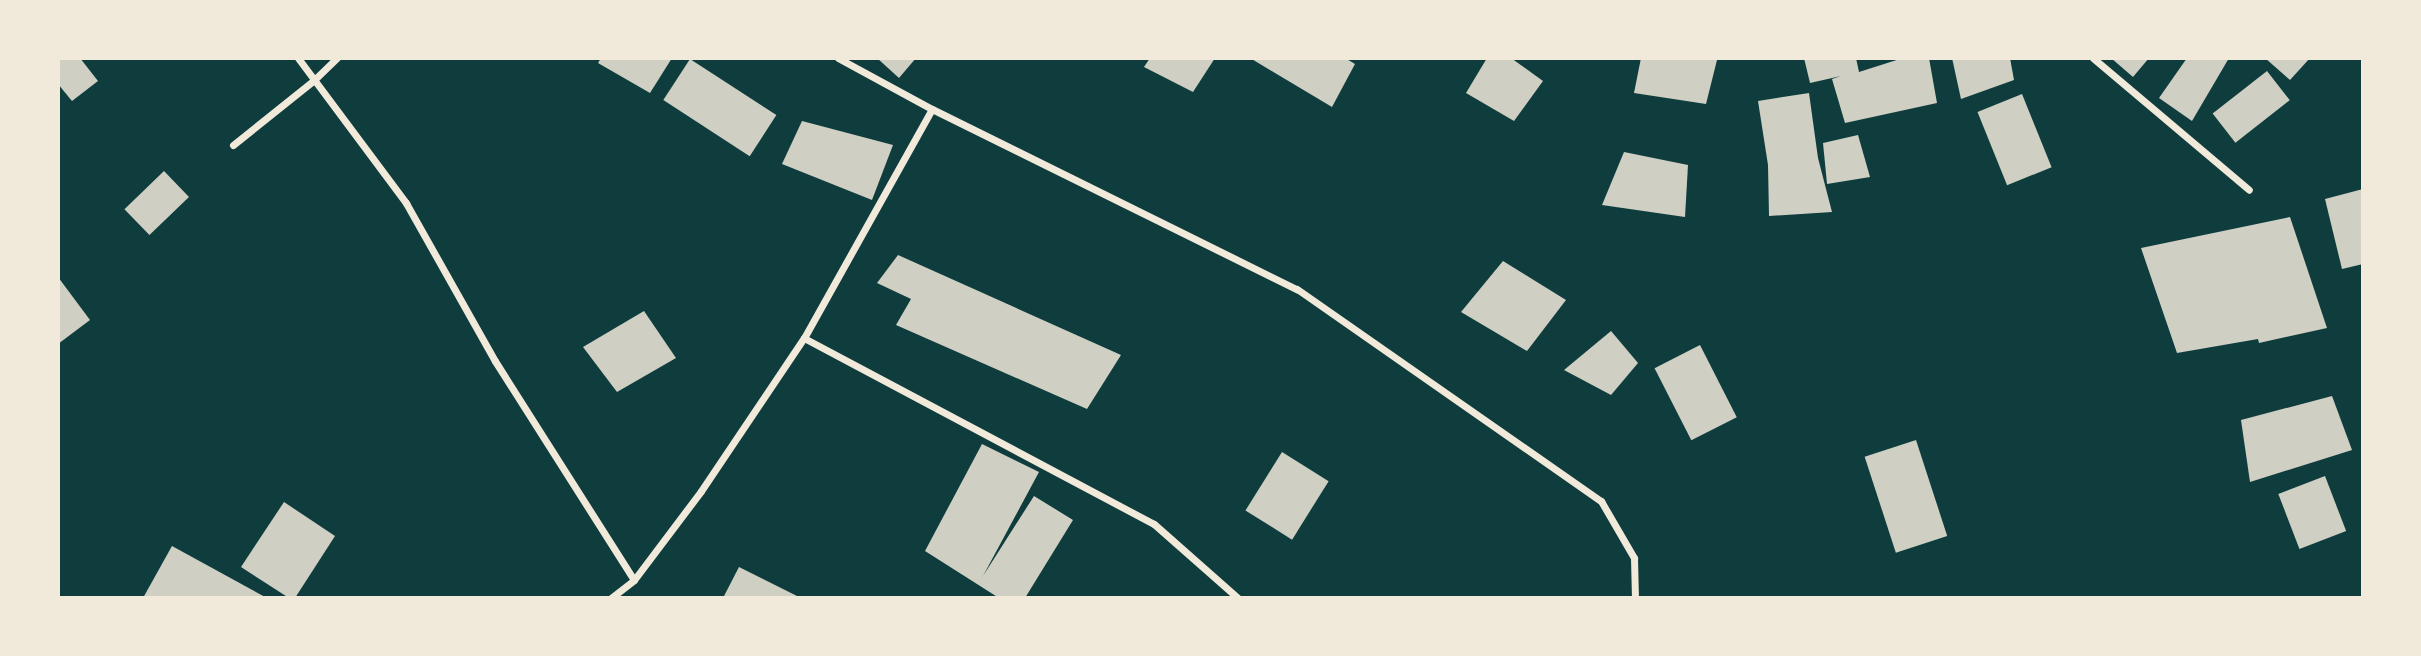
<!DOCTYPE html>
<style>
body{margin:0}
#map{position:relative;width:2421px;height:656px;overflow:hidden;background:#0f3d3e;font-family:"Fira Sans",sans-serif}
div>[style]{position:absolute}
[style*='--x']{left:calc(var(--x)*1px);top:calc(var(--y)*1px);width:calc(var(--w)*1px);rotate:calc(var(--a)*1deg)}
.building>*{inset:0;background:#cfcfc3;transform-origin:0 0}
.minor>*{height:7px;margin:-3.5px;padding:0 3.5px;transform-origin:3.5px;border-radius:3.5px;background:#f1e9da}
span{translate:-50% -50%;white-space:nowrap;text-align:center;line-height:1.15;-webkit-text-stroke:5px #f1e9da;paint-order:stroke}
.frame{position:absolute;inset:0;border:60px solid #f1e9da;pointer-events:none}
</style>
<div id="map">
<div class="building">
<div style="clip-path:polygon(58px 58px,80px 58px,98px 81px,72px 101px,58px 84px)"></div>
<div style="clip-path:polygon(601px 58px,672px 58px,650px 93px,598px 63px)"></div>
<div style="clip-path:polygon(877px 58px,916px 58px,899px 78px)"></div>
<div style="clip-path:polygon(1150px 58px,1215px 58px,1193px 92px,1144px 67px)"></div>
<div style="clip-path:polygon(1250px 58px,1345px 58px,1355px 64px,1332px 107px)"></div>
<div style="clip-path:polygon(1487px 58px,1511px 58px,1543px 81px,1514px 121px,1466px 93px)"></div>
<div style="clip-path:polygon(1641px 58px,1717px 60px,1706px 104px,1634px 93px)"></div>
<div style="clip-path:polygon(1804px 58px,1856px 58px,1859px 72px,1903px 58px,1929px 58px,1937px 103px,1845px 123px,1832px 79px,1841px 76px,1810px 83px)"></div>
<div style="clip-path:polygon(1952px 58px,2010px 58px,2014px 80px,1961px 99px)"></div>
<div style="clip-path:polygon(2111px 58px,2149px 58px,2133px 77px)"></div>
<div style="clip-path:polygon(2187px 58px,2229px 58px,2192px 121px,2159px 98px)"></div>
<div style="clip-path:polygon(2265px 58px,2310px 58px,2290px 80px)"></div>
<div style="left:690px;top:59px;width:103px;height:49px;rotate:33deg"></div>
<div style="left:2267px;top:71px;width:37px;height:69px;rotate:52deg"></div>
<div style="clip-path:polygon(1809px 93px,1818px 158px,1832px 212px,1769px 216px,1768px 165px,1758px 101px)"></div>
<div style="left:2022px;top:94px;width:79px;height:48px;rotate:68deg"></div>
<div style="clip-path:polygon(802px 121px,893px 145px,872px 200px,782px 164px)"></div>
<div style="clip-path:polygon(1858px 135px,1870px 177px,1827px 184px,1823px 143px)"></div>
<div style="clip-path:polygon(1624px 152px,1688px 165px,1685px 217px,1602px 205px)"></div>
<div style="left:164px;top:171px;width:36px;height:55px;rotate:46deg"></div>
<div style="clip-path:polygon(2363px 189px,2363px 264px,2342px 269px,2325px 199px)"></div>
<div style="clip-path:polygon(2290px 217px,2327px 328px,2259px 343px,2258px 339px,2177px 353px,2141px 248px)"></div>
<div style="clip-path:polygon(898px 255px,1121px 355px,1087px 409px,896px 325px,911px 299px,877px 283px)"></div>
<div style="clip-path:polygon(1503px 261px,1566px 300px,1527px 351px,1461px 312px)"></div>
<div style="clip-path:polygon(58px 277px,90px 320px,58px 344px)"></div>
<div style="clip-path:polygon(644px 311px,676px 358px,617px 392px,583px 347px)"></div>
<div style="clip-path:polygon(1611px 331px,1638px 363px,1611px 395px,1564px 370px)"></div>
<div style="left:1700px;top:345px;width:81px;height:51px;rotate:63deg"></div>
<div style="clip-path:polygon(2332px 396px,2352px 450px,2250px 482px,2241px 420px)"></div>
<div style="left:1916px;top:440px;width:101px;height:54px;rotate:72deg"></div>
<div style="clip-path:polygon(982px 444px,1039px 472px,983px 576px,1034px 496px,1073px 520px,1025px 598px,999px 598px,925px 551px)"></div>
<div style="left:1282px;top:452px;width:55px;height:69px;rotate:32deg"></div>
<div style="left:2325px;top:476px;width:59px;height:50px;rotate:69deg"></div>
<div style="clip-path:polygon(284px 502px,335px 536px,295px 598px,289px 598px,241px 567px)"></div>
<div style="clip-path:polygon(172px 546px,267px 598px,143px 598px)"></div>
<div style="clip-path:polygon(739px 567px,801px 598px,723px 598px)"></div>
</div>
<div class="minor">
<div style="--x:298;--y:58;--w:181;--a:53.3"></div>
<div style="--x:406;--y:203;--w:181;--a:60.6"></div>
<div style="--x:495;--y:361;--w:259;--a:57.6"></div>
<div style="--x:838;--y:58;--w:107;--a:28.5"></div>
<div style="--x:932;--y:109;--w:407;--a:26.3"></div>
<div style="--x:1297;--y:289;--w:371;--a:34.9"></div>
<div style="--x:1601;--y:501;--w:66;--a:59.9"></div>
<div style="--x:1634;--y:558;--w:40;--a:88.6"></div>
<div style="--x:2093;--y:58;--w:204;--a:40.2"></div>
<div style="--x:233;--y:145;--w:102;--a:-38.7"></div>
<div style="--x:313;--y:81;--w:33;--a:-44"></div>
<div style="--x:804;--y:338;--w:396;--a:28"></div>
<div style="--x:1154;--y:524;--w:112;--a:41.4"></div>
<div style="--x:611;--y:598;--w:29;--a:-38"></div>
<div style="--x:634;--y:580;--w:111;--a:-53"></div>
<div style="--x:701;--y:491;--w:184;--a:-56.1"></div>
<div style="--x:804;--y:338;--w:262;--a:-60.8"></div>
</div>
<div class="frame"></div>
</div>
